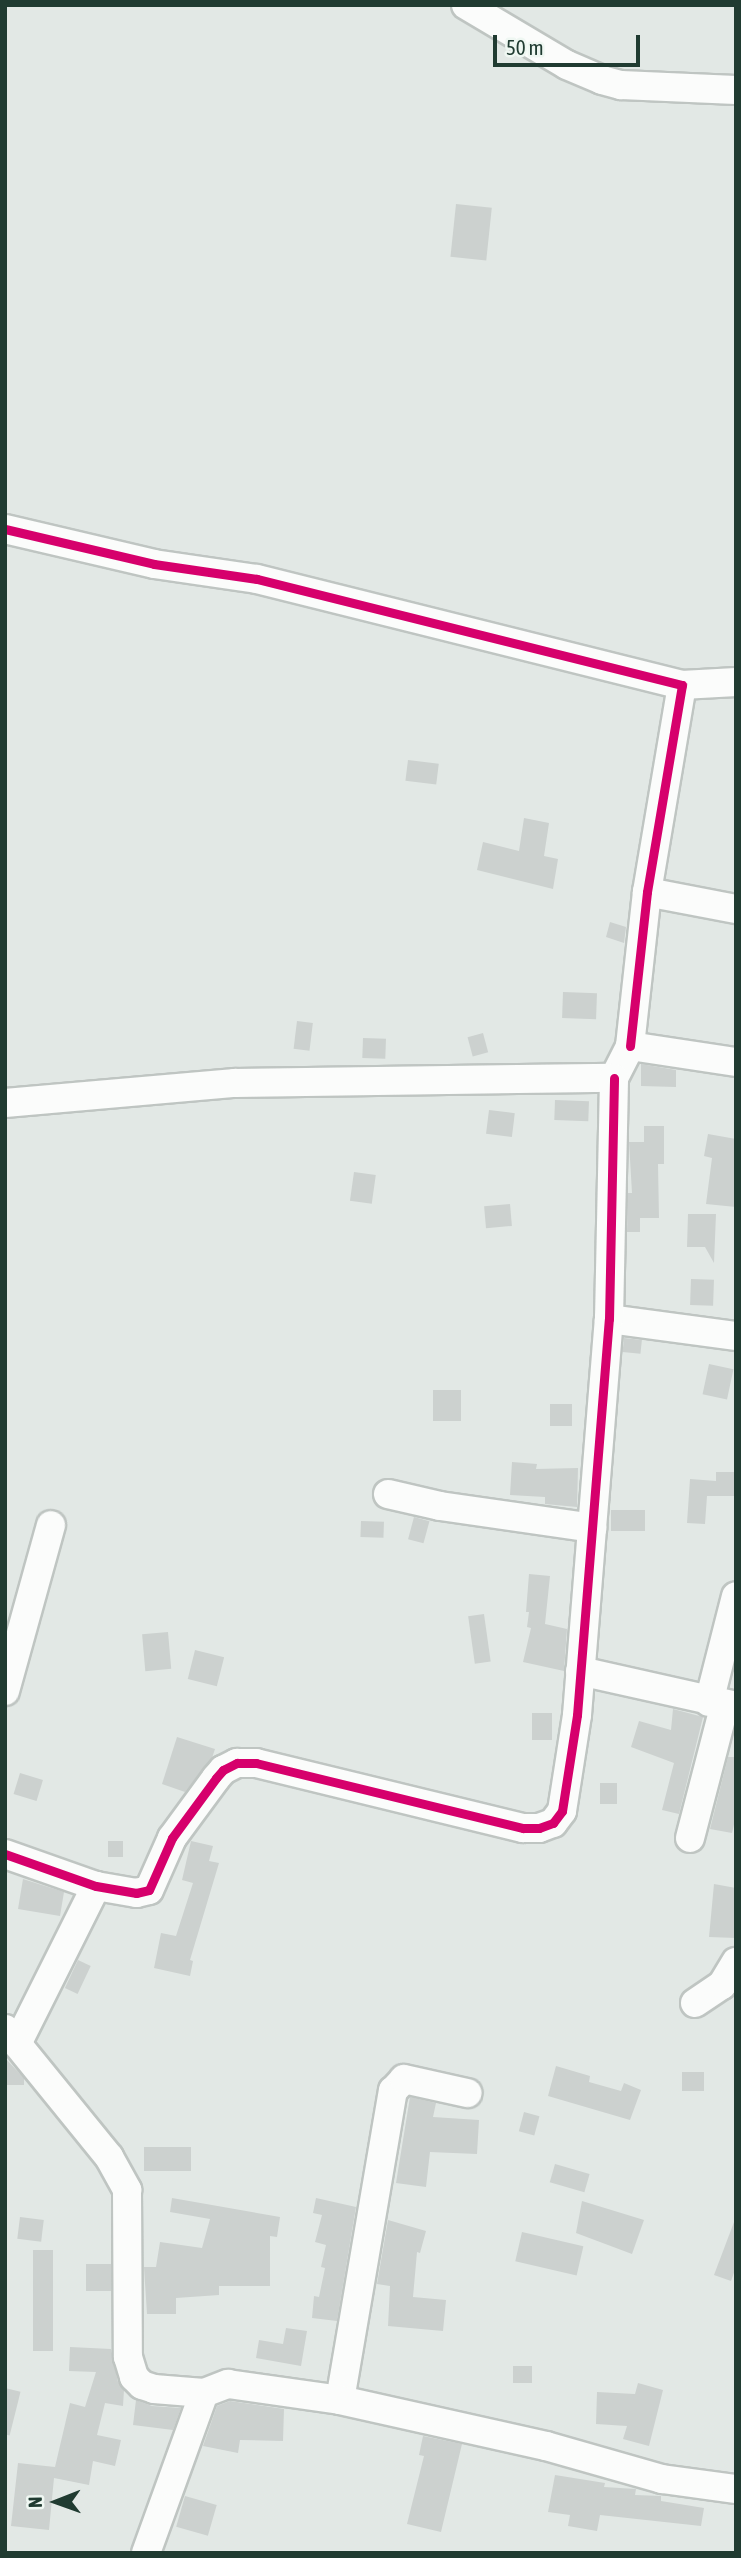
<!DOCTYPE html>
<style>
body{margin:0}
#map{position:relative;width:741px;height:2558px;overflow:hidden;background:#e2e8e5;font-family:"Asap Condensed",sans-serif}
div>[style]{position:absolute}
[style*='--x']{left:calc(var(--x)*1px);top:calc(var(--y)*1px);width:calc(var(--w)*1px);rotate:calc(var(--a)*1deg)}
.building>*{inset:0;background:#ccd1cf;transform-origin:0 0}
.roads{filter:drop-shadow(2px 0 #bfc5c2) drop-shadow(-2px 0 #bfc5c2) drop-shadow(0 2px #bfc5c2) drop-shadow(0 -2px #bfc5c2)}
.minor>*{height:28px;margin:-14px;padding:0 14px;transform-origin:14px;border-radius:14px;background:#fbfcfb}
.cycleway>*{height:9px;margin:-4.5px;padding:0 4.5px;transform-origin:4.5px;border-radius:4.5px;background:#d6006c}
span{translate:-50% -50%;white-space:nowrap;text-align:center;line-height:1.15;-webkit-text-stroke:6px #eff7f2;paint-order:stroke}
.frame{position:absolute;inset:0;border:7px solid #203b31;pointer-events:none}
.north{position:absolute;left:21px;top:2467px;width:70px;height:70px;-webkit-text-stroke:5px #eff7f2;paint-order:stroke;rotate:269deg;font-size:19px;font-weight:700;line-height:28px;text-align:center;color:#203b31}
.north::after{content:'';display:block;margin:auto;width:24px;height:32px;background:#203b31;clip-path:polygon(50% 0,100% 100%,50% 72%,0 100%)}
.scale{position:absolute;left:493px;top:35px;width:147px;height:32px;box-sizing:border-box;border:4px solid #203b31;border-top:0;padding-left:9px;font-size:21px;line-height:24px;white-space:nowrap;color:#203b31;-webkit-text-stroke:5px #eff7f2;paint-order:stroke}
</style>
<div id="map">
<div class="building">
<div style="left:456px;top:204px;width:36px;height:53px;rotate:6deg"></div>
<div style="left:408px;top:760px;width:31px;height:21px;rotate:7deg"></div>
<div style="clip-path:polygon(524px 818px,549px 823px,544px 856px,558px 859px,553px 889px,477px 870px,483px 842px,519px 851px)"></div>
<div style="clip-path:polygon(610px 922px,626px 927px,624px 943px,606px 937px)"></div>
<div style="left:563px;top:992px;width:34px;height:26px;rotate:2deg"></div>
<div style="left:297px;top:1021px;width:16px;height:28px;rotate:7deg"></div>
<div style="left:483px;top:1033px;width:20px;height:16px;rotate:75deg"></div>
<div style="left:363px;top:1038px;width:23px;height:20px;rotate:2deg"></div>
<div style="clip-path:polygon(641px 1064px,676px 1070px,676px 1087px,641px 1086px)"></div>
<div style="left:555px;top:1100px;width:34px;height:20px;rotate:2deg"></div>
<div style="left:489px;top:1110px;width:26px;height:24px;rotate:7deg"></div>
<div style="clip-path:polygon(644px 1126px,664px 1126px,664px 1164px,658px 1164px,659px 1218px,640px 1218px,640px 1232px,627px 1232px,628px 1193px,632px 1193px,629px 1142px,644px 1142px)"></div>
<div style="clip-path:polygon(708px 1134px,736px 1139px,736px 1207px,706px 1204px,712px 1158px,704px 1156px)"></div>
<div style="left:354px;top:1172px;width:22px;height:29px;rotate:8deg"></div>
<div style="left:510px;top:1204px;width:22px;height:26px;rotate:85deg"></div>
<div style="clip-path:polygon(688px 1214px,716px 1214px,714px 1263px,705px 1247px,687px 1247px)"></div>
<div style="left:691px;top:1279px;width:23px;height:26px;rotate:2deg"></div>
<div style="left:624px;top:1338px;width:18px;height:14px;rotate:6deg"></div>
<div style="left:709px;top:1364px;width:25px;height:31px;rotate:12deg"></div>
<div style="left:461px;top:1390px;width:31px;height:28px;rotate:90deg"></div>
<div style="left:550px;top:1404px;width:22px;height:22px"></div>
<div style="clip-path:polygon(512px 1462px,537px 1464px,536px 1469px,578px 1468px,577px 1507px,545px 1504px,545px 1497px,510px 1495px)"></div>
<div style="clip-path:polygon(716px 1472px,736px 1472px,736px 1496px,707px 1496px,705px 1524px,687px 1523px,690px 1479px,716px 1481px)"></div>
<div style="left:611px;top:1510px;width:34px;height:21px"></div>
<div style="left:414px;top:1517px;width:16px;height:23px;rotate:15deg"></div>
<div style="left:361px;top:1521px;width:23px;height:16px;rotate:2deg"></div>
<div style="clip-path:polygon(529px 1574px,550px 1576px,545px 1624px,567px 1629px,564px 1671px,523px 1662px,531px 1628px,527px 1627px,529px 1612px,526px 1612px)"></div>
<div style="left:484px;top:1614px;width:48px;height:16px;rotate:82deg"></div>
<div style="left:168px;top:1632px;width:37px;height:26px;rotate:85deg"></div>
<div style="left:195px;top:1650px;width:30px;height:30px;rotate:14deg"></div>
<div style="clip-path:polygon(673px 1709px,703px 1717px,679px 1814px,662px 1810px,674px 1763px,631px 1747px,639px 1721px,671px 1730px)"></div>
<div style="left:532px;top:1713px;width:20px;height:27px"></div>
<div style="clip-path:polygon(177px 1737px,215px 1749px,212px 1758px,185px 1792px,162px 1784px)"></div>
<div style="clip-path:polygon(728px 1757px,736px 1757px,736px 1816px,732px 1833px,710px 1829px)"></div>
<div style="left:20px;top:1773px;width:24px;height:22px;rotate:17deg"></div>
<div style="left:600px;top:1783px;width:17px;height:21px"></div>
<div style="left:108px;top:1841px;width:15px;height:16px"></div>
<div style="clip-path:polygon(191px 1841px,213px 1846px,209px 1861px,219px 1863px,190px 1960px,193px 1961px,190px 1976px,154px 1968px,161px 1933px,176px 1936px,193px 1883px,182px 1880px)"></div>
<div style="clip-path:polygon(23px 1879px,64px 1892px,60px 1916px,18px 1909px)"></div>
<div style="clip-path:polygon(714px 1884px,736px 1888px,736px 1938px,709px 1937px)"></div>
<div style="left:78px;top:1960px;width:14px;height:31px;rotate:25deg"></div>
<div style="clip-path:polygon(5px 2058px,24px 2078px,24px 2085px,5px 2085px)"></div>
<div style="clip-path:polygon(556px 2066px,590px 2076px,589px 2082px,621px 2091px,624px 2083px,641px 2090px,630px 2120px,548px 2096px)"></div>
<div style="left:682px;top:2072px;width:22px;height:19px"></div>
<div style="clip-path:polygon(410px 2097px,436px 2103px,433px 2117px,479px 2120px,477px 2154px,430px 2152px,426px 2187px,396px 2183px)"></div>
<div style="left:524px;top:2112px;width:16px;height:20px;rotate:15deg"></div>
<div style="left:144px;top:2147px;width:47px;height:24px"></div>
<div style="left:555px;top:2164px;width:36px;height:19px;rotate:16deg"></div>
<div style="clip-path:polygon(172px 2198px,280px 2217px,277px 2237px,270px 2236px,270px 2286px,219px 2286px,219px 2295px,176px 2298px,176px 2314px,147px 2314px,144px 2267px,156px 2267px,160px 2242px,202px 2248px,210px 2219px,170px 2212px)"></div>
<div style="clip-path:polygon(316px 2198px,356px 2207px,337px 2321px,312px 2318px,314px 2296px,319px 2297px,325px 2268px,321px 2267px,326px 2245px,315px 2242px,322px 2215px,313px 2213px)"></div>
<div style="clip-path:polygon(582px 2201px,644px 2220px,632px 2254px,576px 2233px)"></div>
<div style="left:20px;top:2217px;width:24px;height:22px;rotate:7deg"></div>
<div style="clip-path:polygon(388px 2220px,426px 2231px,420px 2253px,417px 2252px,413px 2297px,446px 2300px,443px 2331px,388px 2326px,390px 2286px,377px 2284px)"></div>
<div style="clip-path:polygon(734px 2222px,736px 2267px,731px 2281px,714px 2275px)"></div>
<div style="left:522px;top:2232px;width:63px;height:30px;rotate:13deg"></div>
<div style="left:33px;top:2250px;width:20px;height:101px"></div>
<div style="left:86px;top:2264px;width:25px;height:27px"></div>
<div style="clip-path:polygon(286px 2328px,307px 2331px,301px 2366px,256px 2358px,259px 2340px,283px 2344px)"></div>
<div style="clip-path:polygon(70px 2347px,111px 2349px,118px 2382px,124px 2390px,123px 2406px,105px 2403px,97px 2435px,121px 2440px,115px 2466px,93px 2461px,89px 2485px,54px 2478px,49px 2530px,11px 2526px,18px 2463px,55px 2467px,70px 2403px,85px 2407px,96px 2372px,69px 2371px)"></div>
<div style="left:513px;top:2366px;width:19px;height:17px"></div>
<div style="clip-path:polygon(638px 2383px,663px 2390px,649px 2446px,623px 2439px,627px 2426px,596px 2424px,597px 2392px,635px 2394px)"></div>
<div style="left:5px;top:2388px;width:16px;height:45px;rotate:14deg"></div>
<div style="clip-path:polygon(136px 2400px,152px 2406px,181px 2408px,173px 2430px,133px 2425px)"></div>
<div style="clip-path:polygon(230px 2401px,284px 2409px,283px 2441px,240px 2440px,238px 2453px,203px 2446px,217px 2406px)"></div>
<div style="clip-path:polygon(423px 2436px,462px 2444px,441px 2532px,407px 2524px,424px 2456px,419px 2455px)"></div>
<div style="clip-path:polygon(555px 2475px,605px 2483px,604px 2487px,636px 2489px,635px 2495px,661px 2496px,661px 2501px,704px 2508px,701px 2526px,600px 2515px,597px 2531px,568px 2526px,570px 2515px,548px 2512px)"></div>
<div style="left:185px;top:2496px;width:33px;height:32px;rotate:16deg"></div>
</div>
<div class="roads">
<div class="minor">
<div style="--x:466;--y:5;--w:117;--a:30.7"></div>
<div style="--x:567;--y:65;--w:38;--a:23"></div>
<div style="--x:602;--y:80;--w:20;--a:15"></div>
<div style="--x:621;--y:85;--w:115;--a:2.5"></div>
<div style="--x:5;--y:529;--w:153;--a:13.2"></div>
<div style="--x:154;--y:564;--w:104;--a:8.3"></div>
<div style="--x:257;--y:579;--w:438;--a:14"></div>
<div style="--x:682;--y:685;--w:210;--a:99.6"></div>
<div style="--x:647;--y:892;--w:155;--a:96.3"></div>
<div style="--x:682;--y:685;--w:54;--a:-3.2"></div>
<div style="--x:647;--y:892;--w:91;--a:10.8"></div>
<div style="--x:5;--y:1103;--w:231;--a:-5"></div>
<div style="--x:235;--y:1083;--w:379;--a:-0.8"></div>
<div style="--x:614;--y:1078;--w:36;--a:-63"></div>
<div style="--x:630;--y:1046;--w:107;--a:8.6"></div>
<div style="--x:609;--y:1319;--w:128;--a:7.6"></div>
<div style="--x:388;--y:1494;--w:53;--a:13"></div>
<div style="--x:440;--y:1506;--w:154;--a:8.2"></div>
<div style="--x:580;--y:1671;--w:160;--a:12.6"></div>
<div style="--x:5;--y:1691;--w:172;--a:-74.5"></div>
<div style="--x:709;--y:1702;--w:109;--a:-75.7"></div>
<div style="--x:690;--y:1838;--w:138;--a:-75.4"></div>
<div style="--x:5;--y:1854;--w:96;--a:19.4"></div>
<div style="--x:96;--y:1886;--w:41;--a:9.9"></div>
<div style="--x:136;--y:1893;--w:13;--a:-13"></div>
<div style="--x:149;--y:1890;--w:57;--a:-66.1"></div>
<div style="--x:172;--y:1838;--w:74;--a:-53.7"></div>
<div style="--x:216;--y:1778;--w:11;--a:-49"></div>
<div style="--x:223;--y:1770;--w:16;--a:-27"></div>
<div style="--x:237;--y:1763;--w:19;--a:0"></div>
<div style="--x:256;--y:1763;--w:275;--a:13.7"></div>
<div style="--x:523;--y:1828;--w:16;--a:0"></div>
<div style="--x:539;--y:1828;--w:15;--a:-20"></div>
<div style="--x:553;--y:1823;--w:15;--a:-53"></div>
<div style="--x:562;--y:1811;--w:97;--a:-81.1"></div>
<div style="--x:577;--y:1715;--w:397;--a:-85.4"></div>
<div style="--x:609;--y:1319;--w:241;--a:-88.8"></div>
<div style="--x:695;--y:2003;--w:32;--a:-34"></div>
<div style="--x:722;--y:1985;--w:27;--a:-59"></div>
<div style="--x:5;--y:2029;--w:165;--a:50.9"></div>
<div style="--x:109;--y:2157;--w:38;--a:61"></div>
<div style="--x:127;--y:2190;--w:167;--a:89.7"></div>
<div style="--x:128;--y:2357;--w:21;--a:73"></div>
<div style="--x:134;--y:2377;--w:11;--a:45"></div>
<div style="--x:142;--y:2385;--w:13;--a:18"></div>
<div style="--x:154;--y:2389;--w:50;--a:4.6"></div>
<div style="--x:17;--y:2044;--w:177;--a:-63.4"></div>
<div style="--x:340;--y:2400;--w:314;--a:-80.3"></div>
<div style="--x:393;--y:2091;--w:16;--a:-47"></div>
<div style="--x:404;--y:2079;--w:65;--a:12.5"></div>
<div style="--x:146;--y:2553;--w:170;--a:-70.1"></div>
<div style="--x:204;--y:2393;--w:26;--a:-21"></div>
<div style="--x:228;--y:2384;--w:113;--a:8.1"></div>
<div style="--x:340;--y:2400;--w:211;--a:12.6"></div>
<div style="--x:546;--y:2446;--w:121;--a:15.9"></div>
<div style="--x:662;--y:2479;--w:75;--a:7.7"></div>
</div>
</div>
<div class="cycleway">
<div style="--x:5;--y:529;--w:153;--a:13.2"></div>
<div style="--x:154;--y:564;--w:104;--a:8.3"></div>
<div style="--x:257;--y:579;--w:438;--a:14"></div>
<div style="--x:682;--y:685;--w:210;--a:99.6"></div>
<div style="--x:647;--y:892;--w:155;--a:96.3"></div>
<div style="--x:5;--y:1854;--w:96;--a:19.4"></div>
<div style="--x:96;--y:1886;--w:41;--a:9.9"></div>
<div style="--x:136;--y:1893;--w:13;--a:-13"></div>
<div style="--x:149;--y:1890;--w:57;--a:-66.1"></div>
<div style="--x:172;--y:1838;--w:74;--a:-53.7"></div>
<div style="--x:216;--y:1778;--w:11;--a:-49"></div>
<div style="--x:223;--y:1770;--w:16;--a:-27"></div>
<div style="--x:237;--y:1763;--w:19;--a:0"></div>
<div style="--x:256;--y:1763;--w:275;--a:13.7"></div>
<div style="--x:523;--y:1828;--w:16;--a:0"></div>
<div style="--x:539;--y:1828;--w:15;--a:-20"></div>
<div style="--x:553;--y:1823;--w:15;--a:-53"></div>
<div style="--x:562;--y:1811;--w:97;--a:-81.1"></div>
<div style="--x:577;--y:1715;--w:397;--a:-85.4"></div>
<div style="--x:609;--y:1319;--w:241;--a:-88.8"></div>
</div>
<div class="frame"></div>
<div class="north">N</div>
<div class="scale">50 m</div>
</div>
